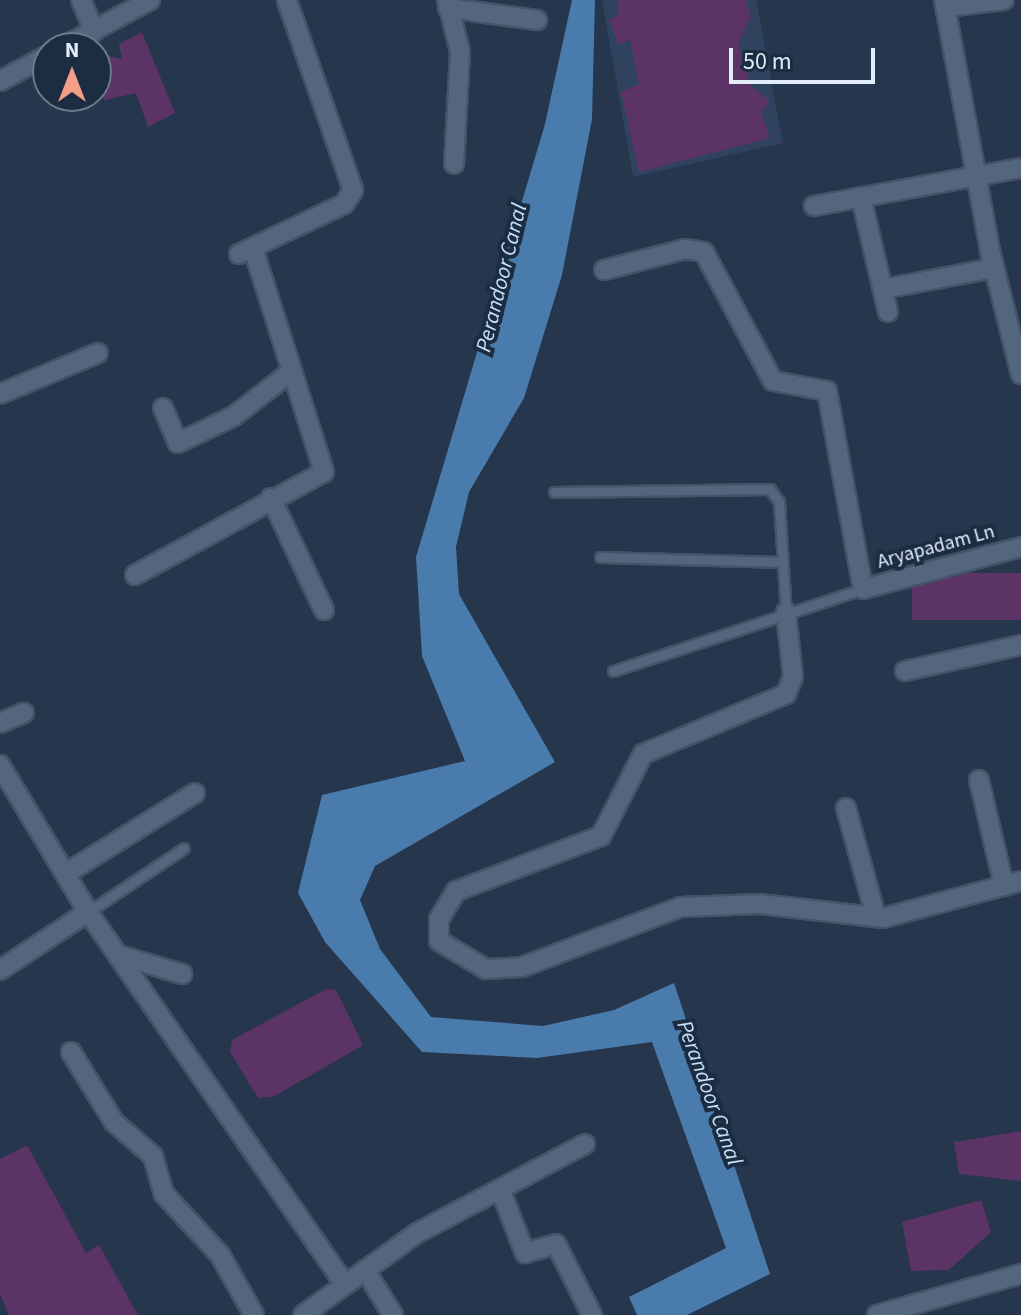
<!DOCTYPE html>
<style>
body{margin:0}
#map{position:relative;width:1021px;height:1315px;overflow:hidden;background:#26364c;font-family:"Source Sans 3",sans-serif}
div>[style]{position:absolute}
[style*='--x']{left:calc(var(--x)*1px);top:calc(var(--y)*1px);width:calc(var(--w)*1px);rotate:calc(var(--a)*1deg)}
.built>*{inset:0;background:#2f435e}
.water>*{inset:0;background:#4a7bad}
.building>*{inset:0;background:#5b3365;transform-origin:0 0}
.roads{filter:drop-shadow(2px 0 #455366) drop-shadow(-2px 0 #455366) drop-shadow(0 2px #455366) drop-shadow(0 -2px #455366)}
.lane>*{height:9px;margin:-4.5px;padding:0 4.5px;transform-origin:4.5px;border-radius:4.5px;background:#54667e}
.street>*{height:18px;margin:-9px;padding:0 9px;transform-origin:9px;border-radius:9px;background:#54667e}
span{translate:-50% -50%;white-space:nowrap;text-align:center;line-height:1.15;-webkit-text-stroke:8px #1c2c41;paint-order:stroke}
.street-label{font-size:20px;color:#e2edfb}
.water-label{font-size:22px;color:#c6e2ff;font-style:italic}
.north{position:absolute;left:32px;top:32px;width:80px;height:80px;box-sizing:border-box;background:#1c2c41;border:2px solid #6b798b;border-radius:50%;rotate:0deg;font-size:22px;font-weight:700;line-height:32px;text-align:center;color:#e2edfb}
.north::after{content:'';display:block;margin:auto;width:28px;height:36px;background:#f49e88;clip-path:polygon(50% 0,100% 100%,50% 72%,0 100%)}
.scale{position:absolute;left:729px;top:48px;width:146px;height:36px;box-sizing:border-box;border:4px solid #e2edfb;border-top:0;padding-left:10px;font-size:24px;line-height:28px;white-space:nowrap;color:#e2edfb;-webkit-text-stroke:6px #1c2c41;paint-order:stroke}
</style>
<div id="map">
<div class="built">
<div style="clip-path:polygon(602px 0,756px 0,783px 143px,633px 177px)"></div>
</div>
<div class="water">
<div style="clip-path:polygon(572px 0,595px 0,592px 119px,562px 275px,524px 398px,469px 492px,456px 547px,459px 594px,555px 762px,375px 866px,360px 900px,380px 949px,431px 1017px,543px 1026px,614px 1010px,674px 983px,770px 1274px,687px 1315px,637px 1315px,629px 1297px,726px 1248px,652px 1042px,537px 1058px,422px 1052px,325px 942px,298px 893px,322px 795px,465px 761px,422px 656px,416px 557px,545px 124px)"></div>
</div>
<div class="building">
<div style="clip-path:polygon(618px 0,746px 0,751px 16px,738px 44px,751px 86px,770px 101px,761px 113px,770px 138px,639px 172px,621px 92px,639px 84px,630px 40px,618px 44px,609px 19px,618px 16px)"></div>
<div style="clip-path:polygon(142px 32px,175px 113px,148px 127px,136px 93px,105px 100px,96px 93px,96px 53px,122px 59px,119px 44px)"></div>
<div style="left:1021px;top:573px;width:47px;height:109px;rotate:90deg"></div>
<div style="clip-path:polygon(326px 989px,336px 990px,363px 1045px,273px 1097px,258px 1098px,230px 1052px,232px 1040px)"></div>
<div style="clip-path:polygon(1021px 1131px,1021px 1181px,959px 1174px,954px 1142px)"></div>
<div style="clip-path:polygon(27px 1145px,86px 1253px,99px 1245px,138px 1315px,9px 1315px,0 1294px,0 1159px)"></div>
<div style="clip-path:polygon(981px 1200px,991px 1232px,949px 1270px,911px 1271px,902px 1222px)"></div>
</div>
<div class="roads">
<div class="lane">
<div style="--x:554;--y:492;--w:216;--a:-0.8"></div>
<div style="--x:770;--y:489;--w:16;--a:55"></div>
<div style="--x:779;--y:502;--w:110;--a:86.4"></div>
<div style="--x:600;--y:557;--w:183;--a:1.6"></div>
<div style="--x:613;--y:671;--w:263;--a:-18.2"></div>
<div style="--x:88;--y:912;--w:115;--a:-33.7"></div>
</div>
<div class="street">
<div style="--x:81;--y:0;--w:34;--a:67"></div>
<div style="--x:447;--y:0;--w:53;--a:75.7"></div>
<div style="--x:460;--y:51;--w:113;--a:93"></div>
<div style="--x:944;--y:0;--w:259;--a:79.6"></div>
<div style="--x:991;--y:255;--w:123;--a:75.9"></div>
<div style="--x:946;--y:7;--w:58;--a:-6.9"></div>
<div style="--x:448;--y:8;--w:90;--a:7.7"></div>
<div style="--x:61;--y:48;--w:101;--a:-28.3"></div>
<div style="--x:0;--y:81;--w:55;--a:-28.4"></div>
<div style="--x:861;--y:197;--w:118;--a:76.8"></div>
<div style="--x:814;--y:206;--w:210;--a:-10.4"></div>
<div style="--x:239;--y:254;--w:116;--a:-25.5"></div>
<div style="--x:344;--y:204;--w:17;--a:-57"></div>
<div style="--x:353;--y:190;--w:201;--a:-109.2"></div>
<div style="--x:604;--y:270;--w:84;--a:-14.5"></div>
<div style="--x:685;--y:249;--w:19;--a:9"></div>
<div style="--x:704;--y:252;--w:146;--a:61.9"></div>
<div style="--x:773;--y:381;--w:55;--a:10.5"></div>
<div style="--x:827;--y:391;--w:201;--a:79.7"></div>
<div style="--x:863;--y:589;--w:163;--a:-14.9"></div>
<div style="--x:883;--y:289;--w:113;--a:-10.7"></div>
<div style="--x:0;--y:394;--w:106;--a:-22.7"></div>
<div style="--x:163;--y:408;--w:38;--a:67"></div>
<div style="--x:178;--y:443;--w:62;--a:-25.7"></div>
<div style="--x:234;--y:416;--w:73;--a:-37.8"></div>
<div style="--x:271;--y:498;--w:124;--a:64.7"></div>
<div style="--x:135;--y:575;--w:215;--a:-28.6"></div>
<div style="--x:324;--y:472;--w:235;--a:-107.6"></div>
<div style="--x:786;--y:612;--w:65;--a:83.9"></div>
<div style="--x:793;--y:677;--w:18;--a:112"></div>
<div style="--x:786;--y:694;--w:155;--a:157.2"></div>
<div style="--x:643;--y:754;--w:92;--a:117.1"></div>
<div style="--x:601;--y:836;--w:155;--a:159.2"></div>
<div style="--x:456;--y:891;--w:33;--a:121"></div>
<div style="--x:439;--y:919;--w:22;--a:90"></div>
<div style="--x:439;--y:941;--w:55;--a:30.8"></div>
<div style="--x:486;--y:969;--w:36;--a:-3"></div>
<div style="--x:522;--y:967;--w:170;--a:-20.7"></div>
<div style="--x:681;--y:907;--w:79;--a:-2.2"></div>
<div style="--x:760;--y:904;--w:124;--a:6.5"></div>
<div style="--x:883;--y:918;--w:143;--a:-15"></div>
<div style="--x:905;--y:671;--w:119;--a:-12.6"></div>
<div style="--x:0;--y:723;--w:26;--a:-23"></div>
<div style="--x:0;--y:765;--w:171;--a:59.1"></div>
<div style="--x:88;--y:912;--w:452;--a:55.4"></div>
<div style="--x:979;--y:780;--w:109;--a:76.7"></div>
<div style="--x:846;--y:808;--w:113;--a:74.6"></div>
<div style="--x:65;--y:874;--w:153;--a:-31.9"></div>
<div style="--x:122;--y:956;--w:63;--a:16.7"></div>
<div style="--x:0;--y:970;--w:105;--a:-33.4"></div>
<div style="--x:71;--y:1052;--w:82;--a:58.4"></div>
<div style="--x:114;--y:1122;--w:52;--a:41.1"></div>
<div style="--x:153;--y:1156;--w:40;--a:74"></div>
<div style="--x:164;--y:1194;--w:83;--a:47.4"></div>
<div style="--x:220;--y:1255;--w:69;--a:60.5"></div>
<div style="--x:500;--y:1189;--w:69;--a:68.7"></div>
<div style="--x:525;--y:1253;--w:32;--a:-16"></div>
<div style="--x:556;--y:1244;--w:80;--a:63.1"></div>
<div style="--x:365;--y:1270;--w:53;--a:58.1"></div>
<div style="--x:303;--y:1315;--w:140;--a:-35.7"></div>
<div style="--x:417;--y:1233;--w:190;--a:-27.9"></div>
<div style="--x:877;--y:1315;--w:150;--a:-15.9"></div>
</div>
</div>
<div class="street-label">
<span style="left:936px;top:547px;rotate:-15deg">Aryapadam Ln</span>
</div>
<div class="water-label">
<span style="left:502px;top:278px;rotate:-76deg">Perandoor Canal</span>
<span style="left:709px;top:1093px;rotate:70deg">Perandoor Canal</span>
</div>
<div class="north">N</div>
<div class="scale">50 m</div>
</div>
